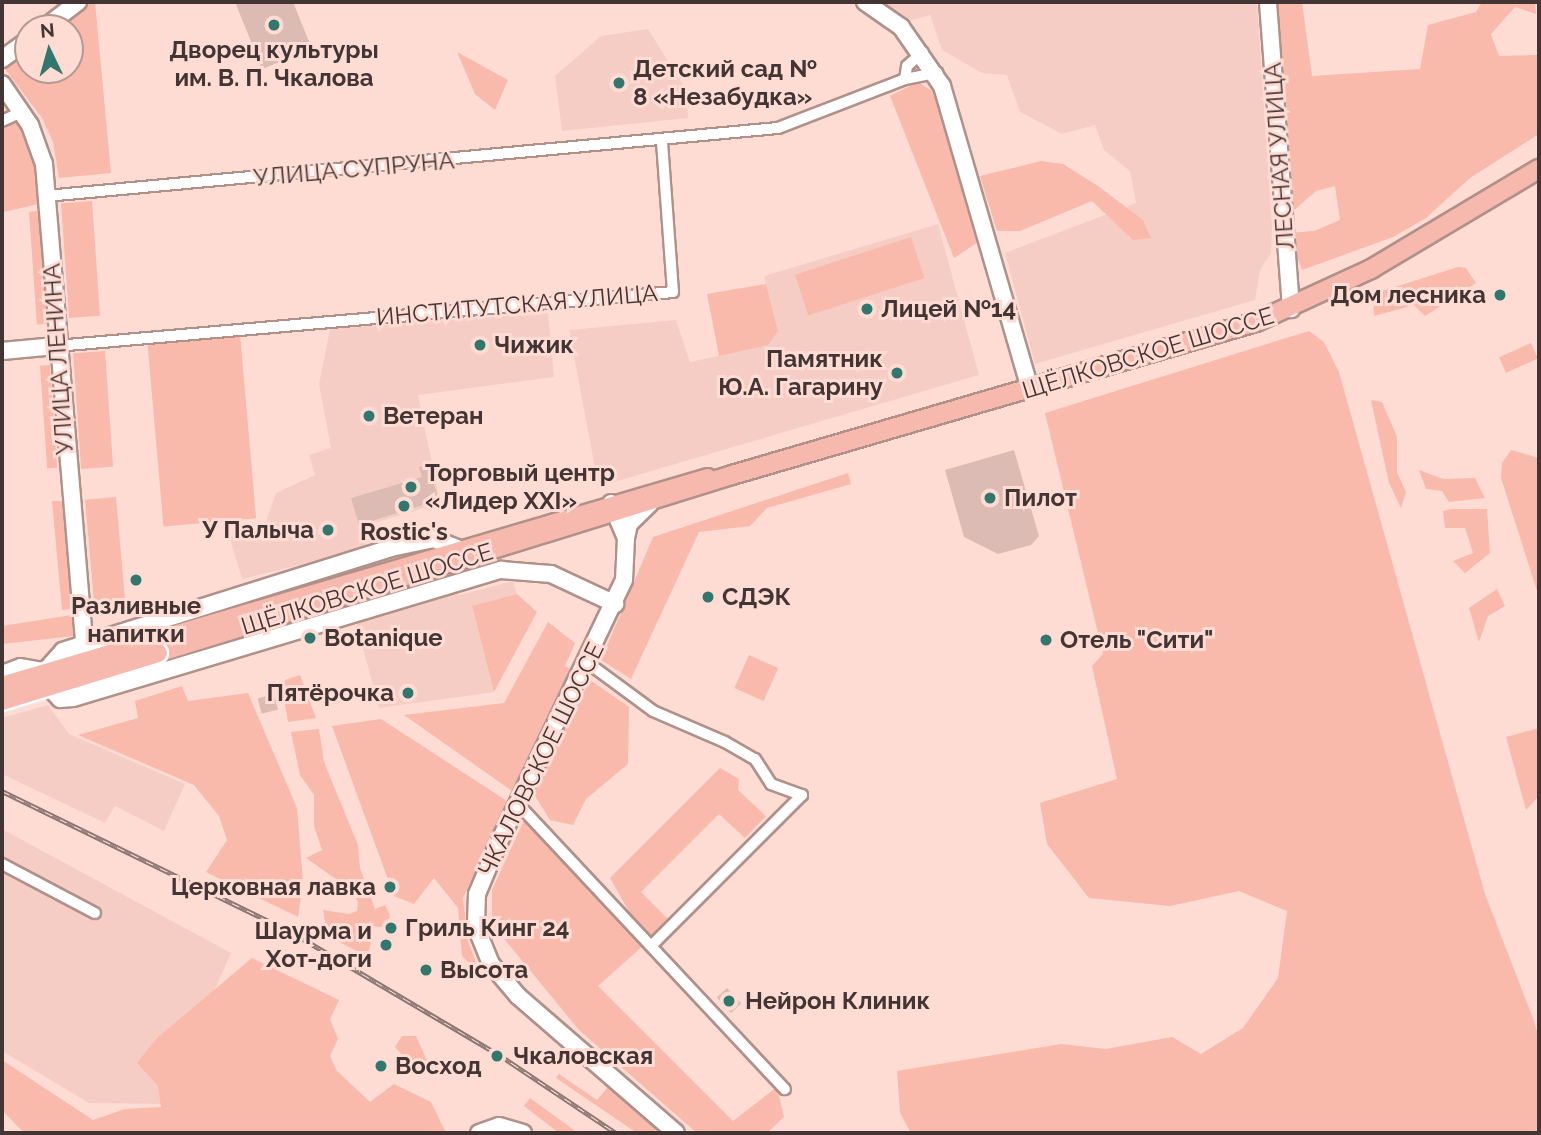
<!DOCTYPE html>
<meta charset="utf-8">
<style>
body{margin:0}
#map{position:relative;width:1541px;height:1135px;overflow:hidden;background:#fedcd4;font-family:Raleway,sans-serif}
div>[style]{position:absolute}
[style*='--x']{left:calc(var(--x)*1px);top:calc(var(--y)*1px);width:calc(var(--w)*1px);rotate:calc(var(--a)*1deg)}
.built>*{inset:0;background:#f6cdc4}
.green>*{inset:0;background:#f9b9ab;transform-origin:0 0}
.building>*{inset:0;background:#dcbbb4;transform-origin:0 0}
.roads{filter:drop-shadow(2px 0 #b0918a) drop-shadow(-2px 0 #b0918a) drop-shadow(0 2px #b0918a) drop-shadow(0 -2px #b0918a)}
.street>*{height:10px;margin:-5px;padding:0 5px;transform-origin:5px;border-radius:5px;background:#fff}
.secondary>*{height:16px;margin:-8px;padding:0 8px;transform-origin:8px;border-radius:8px;background:#fff}
.primary>*{height:18px;margin:-9px;padding:0 9px;transform-origin:9px;border-radius:9px;background:#f7b9ad}
.rail>*{height:5px;margin-top:-2.5px;transform-origin:0;background:repeating-linear-gradient(90deg,#fedcd4 0 8px,#8c7672 0 16px);box-sizing:border-box;border-block:2px solid #8c7672}
.bridges{filter:drop-shadow(2px 0 #fff) drop-shadow(-2px 0 #fff) drop-shadow(0 2px #fff) drop-shadow(0 -2px #fff)}
.primary-bridge>*{height:18px;margin:-9px;padding:0 9px;transform-origin:9px;border-radius:9px;background:#f7b9ad}
.dots>*{width:19px;height:19px;translate:-50% -50%;box-sizing:border-box;border:4px solid #fedcd4;border-radius:50%}
span{translate:-50% -50%;white-space:nowrap;text-align:center;line-height:1.15;-webkit-text-stroke:6px #fedcd4;paint-order:stroke}
.poi-label{font-size:24px;color:#433533;font-weight:700}
.left{translate:0 -50%;text-align:left}
.right{translate:-100% -50%;text-align:right}
.street-label{font-size:24px;color:#433533}
.frame{position:absolute;inset:0;border:4px solid #433533;pointer-events:none}
.north{position:absolute;left:14px;top:14px;width:70px;height:70px;box-sizing:border-box;background:#fedcd4;border:2px solid #b39994;border-radius:50%;rotate:355deg;font-size:19px;font-weight:700;line-height:28px;text-align:center;color:#433533}
.north::after{content:'';display:block;margin:auto;width:24px;height:32px;background:#32776d;clip-path:polygon(50% 0,100% 100%,50% 72%,0 100%)}
</style>
<div id="map">
<div class="built">
<div style="clip-path:polygon(878px 2px,1257px 2px,1272px 226px,1271px 253px,1260px 270px,1255px 300px,1035px 364px,1005px 253px,1136px 203px,1130px 171px,1104px 150px,1095px 125px,1062px 134px,1020px 112px,1007px 75px,982px 73px,942px 50px,930px 15px,909px 21px)"></div>
<div style="clip-path:polygon(648px 29px,686px 90px,688px 118px,562px 131px,555px 76px,601px 36px)"></div>
<div style="clip-path:polygon(938px 224px,979px 375px,614px 482px,595px 468px,569px 330px,676px 320px,690px 362px,767px 345px,778px 331px,764px 276px)"></div>
<div style="clip-path:polygon(548px 313px,554px 377px,418px 395px,440px 503px,361px 527px,367px 549px,242px 579px,229px 536px,265px 524px,276px 493px,315px 475px,309px 455px,331px 448px,319px 384px,330px 329px)"></div>
<div style="clip-path:polygon(513px 581px,517px 594px,472px 606px,494px 692px,379px 708px,355px 618px,451px 591px,460px 595px)"></div>
<div style="clip-path:polygon(48px 705px,69px 734px,185px 784px,164px 831px,115px 806px,105px 823px,2px 774px,2px 718px)"></div>
<div style="clip-path:polygon(2px 829px,231px 953px,165px 1104px,89px 1103px,2px 1051px)"></div>
</div>
<div class="green">
<div style="clip-path:polygon(85px 2px,95px 2px,111px 173px,59px 178px,53px 142px,42px 118px,2px 65px,28px 44px,28px 70px,70px 70px,70px 28px,50px 28px)"></div>
<div style="clip-path:polygon(1278px 2px,1302px 2px,1312px 76px,1420px 69px,1428px 25px,1476px 12px,1482px 2px,1535px 2px,1536px 14px,1515px 7px,1491px 34px,1499px 56px,1538px 55px,1539px 134px,1470px 178px,1426px 218px,1393px 237px,1302px 270px,1289px 233px,1314px 231px,1340px 220px,1335px 186px,1316px 191px,1292px 212px,1284px 173px)"></div>
<div style="clip-path:polygon(457px 52px,508px 80px,495px 110px,475px 94px)"></div>
<div style="clip-path:polygon(918px 82px,932px 91px,942px 113px,981px 240px,954px 258px,890px 96px)"></div>
<div style="clip-path:polygon(18px 120px,36px 164px,39px 204px,3px 212px,2px 130px)"></div>
<div style="clip-path:polygon(1041px 161px,1063px 164px,1098px 186px,1143px 220px,1151px 238px,1133px 240px,1092px 201px,1020px 231px,997px 231px,980px 176px)"></div>
<div style="left:92px;top:201px;width:115px;height:31px;rotate:86deg"></div>
<div style="left:39px;top:211px;width:113px;height:10px;rotate:86deg"></div>
<div style="left:911px;top:237px;width:43px;height:122px;rotate:72deg"></div>
<div style="clip-path:polygon(1458px 267px,1466px 268px,1476px 283px,1425px 316px,1414px 305px,1374px 316px,1373px 294px)"></div>
<div style="clip-path:polygon(766px 284px,778px 331px,768px 345px,719px 356px,707px 294px)"></div>
<div style="clip-path:polygon(1309px 331px,1324px 342px,1339px 372px,1485px 894px,1534px 1021px,1539px 1039px,1539px 1133px,911px 1133px,900px 1113px,897px 1071px,1061px 1044px,1106px 1049px,1172px 1037px,1201px 1054px,1243px 1028px,1278px 978px,1287px 911px,1239px 891px,1170px 906px,1089px 898px,1047px 844px,1040px 803px,1117px 779px,1092px 666px,1103px 654px,1045px 413px)"></div>
<div style="left:240px;top:334px;width:185px;height:93px;rotate:85deg"></div>
<div style="left:1531px;top:343px;width:17px;height:35px;rotate:66deg"></div>
<div style="left:105px;top:351px;width:116px;height:32px;rotate:86deg"></div>
<div style="left:50px;top:365px;width:103px;height:10px;rotate:86deg"></div>
<div style="clip-path:polygon(1371px 400px,1382px 402px,1397px 437px,1397px 472px,1406px 492px,1401px 508px,1389px 483px)"></div>
<div style="clip-path:polygon(1511px 450px,1539px 458px,1539px 597px,1501px 478px,1502px 463px)"></div>
<div style="clip-path:polygon(1419px 470px,1443px 479px,1475px 478px,1485px 498px,1449px 502px,1442px 491px,1426px 489px)"></div>
<div style="clip-path:polygon(848px 473px,851px 484px,767px 508px,750px 526px,699px 532px,631px 679px,601px 660px,653px 537px)"></div>
<div style="left:116px;top:497px;width:113px;height:31px;rotate:85deg"></div>
<div style="clip-path:polygon(52px 501px,64px 501px,72px 609px,62px 610px)"></div>
<div style="clip-path:polygon(1451px 509px,1487px 509px,1490px 553px,1465px 573px,1453px 561px,1473px 553px,1465px 528px,1445px 528px,1443px 511px)"></div>
<div style="clip-path:polygon(1497px 589px,1505px 606px,1488px 616px,1479px 642px,1469px 608px)"></div>
<div style="clip-path:polygon(517px 594px,537px 612px,494px 692px,472px 606px)"></div>
<div style="clip-path:polygon(72px 615px,74px 636px,2px 644px,2px 626px)"></div>
<div style="clip-path:polygon(548px 622px,575px 643px,565px 666px,574px 671px,512px 791px,404px 715px,504px 703px)"></div>
<div style="left:749px;top:655px;width:32px;height:36px;rotate:24deg"></div>
<div style="clip-path:polygon(300px 675px,316px 718px,288px 722px,282px 687px,285px 680px)"></div>
<div style="clip-path:polygon(590px 680px,629px 707px,628px 764px,586px 799px,573px 825px,550px 820px,532px 791px)"></div>
<div style="clip-path:polygon(182px 686px,188px 701px,248px 693px,297px 808px,303px 882px,298px 917px,206px 872px,227px 840px,219px 816px,194px 785px,78px 735px,138px 718px,135px 701px)"></div>
<div style="clip-path:polygon(381px 719px,507px 801px,463px 898px,468px 941px,481px 975px,462px 956px,458px 908px,434px 878px,414px 904px,394px 896px,332px 726px)"></div>
<div style="clip-path:polygon(1539px 728px,1539px 796px,1526px 810px,1506px 737px)"></div>
<div style="clip-path:polygon(319px 729px,324px 762px,358px 845px,360px 868px,375px 909px,385px 905px,390px 915px,386px 928px,374px 926px,368px 957px,328px 936px,323px 910px,349px 914px,357px 911px,358px 902px,350px 889px,306px 858px,322px 850px,314px 826px,314px 795px,300px 775px,291px 732px)"></div>
<div style="clip-path:polygon(720px 768px,739px 779px,738px 790px,766px 816px,745px 838px,719px 814px,641px 892px,668px 919px,652px 937px,631px 915px,610px 878px)"></div>
<div style="clip-path:polygon(525px 818px,645px 944px,598px 986px,733px 1121px,777px 1087px,784px 1117px,767px 1133px,697px 1133px,579px 1030px,492px 924px,492px 890px)"></div>
<div style="clip-path:polygon(252px 958px,339px 1000px,330px 1019px,338px 1039px,330px 1056px,337px 1071px,370px 1102px,394px 1084px,431px 1102px,446px 1133px,24px 1133px,2px 1110px,2px 1060px,93px 1120px,125px 1109px,161px 1107px,158px 1086px,137px 1063px,157px 1038px)"></div>
<div style="clip-path:polygon(402px 1036px,416px 1036px,429px 1065px,414px 1068px,395px 1047px)"></div>
<div style="clip-path:polygon(559px 1074px,597px 1100px,608px 1087px,658px 1127px,653px 1133px,637px 1133px,556px 1078px)"></div>
<div style="clip-path:polygon(530px 1098px,574px 1130px,571px 1133px,559px 1133px,524px 1106px)"></div>
</div>
<div class="building">
<div style="clip-path:polygon(235px 2px,293px 2px,312px 49px,262px 69px)"></div>
<div style="clip-path:polygon(1014px 450px,1039px 536px,1031px 545px,998px 554px,964px 537px,945px 470px)"></div>
<div style="clip-path:polygon(428px 465px,439px 500px,359px 525px,351px 498px,422px 477px,419px 467px)"></div>
<div style="left:274px;top:694px;width:16px;height:17px;rotate:75deg"></div>
<div style="left:727px;top:988px;width:21px;height:14px;rotate:47deg"></div>
</div>
<div class="roads">
<div class="street">
<div style="--x:905;--y:79;--w:13;--a:-81"></div>
<div style="--x:907;--y:66;--w:21;--a:-41"></div>
<div style="--x:2;--y:121;--w:21;--a:-25"></div>
<div style="--x:46;--y:196;--w:735;--a:-5.31"></div>
<div style="--x:778;--y:128;--w:136;--a:-21.1"></div>
<div style="--x:905;--y:79;--w:33;--a:-11"></div>
<div style="--x:56;--y:346;--w:619;--a:-5"></div>
<div style="--x:673;--y:292;--w:151;--a:-94.2"></div>
<div style="--x:588;--y:663;--w:81;--a:36.4"></div>
<div style="--x:653;--y:711;--w:78;--a:23.3"></div>
<div style="--x:725;--y:742;--w:34;--a:30"></div>
<div style="--x:755;--y:759;--w:30;--a:57"></div>
<div style="--x:771;--y:784;--w:33;--a:20"></div>
<div style="--x:802;--y:795;--w:211;--a:135"></div>
<div style="--x:2;--y:671;--w:19;--a:-21"></div>
<div style="--x:20;--y:664;--w:27;--a:10"></div>
<div style="--x:517;--y:803;--w:392;--a:46.9"></div>
<div style="--x:2;--y:864;--w:105;--a:27.8"></div>
</div>
<div class="secondary">
<div style="--x:865;--y:2;--w:44;--a:34.8"></div>
<div style="--x:901;--y:27;--w:72;--a:55.2"></div>
<div style="--x:942;--y:86;--w:316;--a:73.8"></div>
<div style="--x:1268;--y:2;--w:308;--a:85.7"></div>
<div style="--x:44;--y:28;--w:43;--a:-37.4"></div>
<div style="--x:2;--y:59;--w:32;--a:-36"></div>
<div style="--x:2;--y:84;--w:50;--a:55.7"></div>
<div style="--x:30;--y:125;--w:41;--a:70.3"></div>
<div style="--x:44;--y:164;--w:482;--a:85.2"></div>
<div style="--x:2;--y:351;--w:54;--a:-5.3"></div>
<div style="--x:611;--y:503;--w:38;--a:67"></div>
<div style="--x:626;--y:538;--w:42;--a:92.7"></div>
<div style="--x:624;--y:580;--w:300;--a:115.5"></div>
<div style="--x:495;--y:851;--w:47;--a:112.7"></div>
<div style="--x:477;--y:894;--w:33;--a:92"></div>
<div style="--x:476;--y:927;--w:40;--a:68"></div>
<div style="--x:491;--y:964;--w:42;--a:49.8"></div>
<div style="--x:518;--y:996;--w:209;--a:40.9"></div>
<div style="--x:626;--y:538;--w:14;--a:-78"></div>
<div style="--x:629;--y:524;--w:29;--a:-44"></div>
<div style="--x:457;--y:548;--w:25;--a:-159"></div>
<div style="--x:434;--y:539;--w:44;--a:168.2"></div>
<div style="--x:391;--y:548;--w:344;--a:162.6"></div>
<div style="--x:63;--y:651;--w:24;--a:132"></div>
<div style="--x:47;--y:669;--w:17;--a:87"></div>
<div style="--x:48;--y:686;--w:18;--a:47"></div>
<div style="--x:60;--y:699;--w:13;--a:-4"></div>
<div style="--x:73;--y:698;--w:447;--a:-16.7"></div>
<div style="--x:501;--y:570;--w:50;--a:4.6"></div>
<div style="--x:551;--y:574;--w:71;--a:25.1"></div>
<div style="--x:479;--y:1133;--w:21;--a:-19"></div>
<div style="--x:499;--y:1126;--w:25;--a:16"></div>
</div>
<div class="primary">
<div style="--x:154;--y:641;--w:577;--a:-16.4"></div>
<div style="--x:158;--y:653;--w:601;--a:-17.23"></div>
<div style="--x:732;--y:475;--w:546;--a:-16.28"></div>
<div style="--x:1256;--y:322;--w:127;--a:-24.7"></div>
<div style="--x:1371;--y:269;--w:196;--a:-30.8"></div>
</div>
</div>
<div class="rail">
<div style="--x:2;--y:791;--w:324;--a:26"></div>
<div style="--x:293;--y:933;--w:238;--a:30.6"></div>
<div style="--x:498;--y:1054;--w:142;--a:33.8"></div>
</div>
<div class="bridges">
<div class="primary-bridge">
<div style="--x:2;--y:686;--w:159;--a:-16.5"></div>
<div style="--x:2;--y:701;--w:163;--a:-17.1"></div>
</div>
</div>
<div class="dots">
<div style="left:274px;top:25px;background:#32776d"></div>
<div style="left:619px;top:83px;background:#32776d"></div>
<div style="left:1500px;top:295px;background:#32776d"></div>
<div style="left:867px;top:309px;background:#32776d"></div>
<div style="left:480px;top:345px;background:#32776d"></div>
<div style="left:897px;top:373px;background:#32776d"></div>
<div style="left:369px;top:416px;background:#32776d"></div>
<div style="left:411px;top:487px;background:#32776d"></div>
<div style="left:990px;top:498px;background:#32776d"></div>
<div style="left:404px;top:506px;background:#32776d"></div>
<div style="left:328px;top:530px;background:#32776d"></div>
<div style="left:136px;top:580px;background:#32776d"></div>
<div style="left:708px;top:597px;background:#32776d"></div>
<div style="left:310px;top:638px;background:#32776d"></div>
<div style="left:1046px;top:640px;background:#32776d"></div>
<div style="left:408px;top:693px;background:#32776d"></div>
<div style="left:390px;top:887px;background:#32776d"></div>
<div style="left:391px;top:928px;background:#32776d"></div>
<div style="left:386px;top:945px;background:#32776d"></div>
<div style="left:426px;top:970px;background:#32776d"></div>
<div style="left:729px;top:1001px;background:#32776d"></div>
<div style="left:497px;top:1056px;background:#32776d"></div>
<div style="left:381px;top:1066px;background:#32776d"></div>
</div>
<div class="poi-label">
<span style="left:274px;top:64px">Дворец культуры<br>им. В. П. Чкалова</span>
<span class="left" style="left:633px;top:83px">Детский сад №<br>8 «Незабудка»</span>
<span class="right" style="left:1486px;top:295px">Дом лесника</span>
<span class="left" style="left:881px;top:309px">Лицей №14</span>
<span class="left" style="left:494px;top:345px">Чижик</span>
<span class="right" style="left:883px;top:373px">Памятник<br>Ю.А. Гагарину</span>
<span class="left" style="left:383px;top:416px">Ветеран</span>
<span class="left" style="left:425px;top:487px">Торговый центр<br>«Лидер XXI»</span>
<span class="left" style="left:1004px;top:498px">Пилот</span>
<span class="right" style="left:314px;top:530px">У Палыча</span>
<span style="left:404px;top:532px">Rostic's</span>
<span class="left" style="left:722px;top:597px">СДЭК</span>
<span style="left:136px;top:620px">Разливные<br>напитки</span>
<span class="left" style="left:324px;top:638px">Botanique</span>
<span class="left" style="left:1060px;top:640px">Отель "Сити"</span>
<span class="right" style="left:394px;top:693px">Пятёрочка</span>
<span class="right" style="left:376px;top:887px">Церковная лавка</span>
<span class="left" style="left:405px;top:928px">Гриль Кинг 24</span>
<span class="right" style="left:372px;top:945px">Шаурма и<br>Хот-доги</span>
<span class="left" style="left:440px;top:970px">Высота</span>
<span class="left" style="left:745px;top:1001px">Нейрон Клиник</span>
<span class="left" style="left:513px;top:1056px">Чкаловская</span>
<span class="left" style="left:395px;top:1066px">Восход</span>
</div>
<div class="street-label">
<span style="left:1279px;top:156px;rotate:-94deg">ЛЕСНАЯ УЛИЦА</span>
<span style="left:354px;top:169px;rotate:-5deg">УЛИЦА СУПРУНА</span>
<span style="left:517px;top:305px;rotate:-5deg">ИНСТИТУТСКАЯ УЛИЦА</span>
<span style="left:1148px;top:353px;rotate:-17deg">ЩЁЛКОВСКОЕ ШОССЕ</span>
<span style="left:58px;top:359px;rotate:-94deg">УЛИЦА ЛЕНИНА</span>
<span style="left:367px;top:589px;rotate:-17deg">ЩЁЛКОВСКОЕ ШОССЕ</span>
<span style="left:541px;top:759px;rotate:-64deg">ЧКАЛОВСКОЕ ШОССЕ</span>
</div>
<div class="frame"></div>
<div class="north">N</div>
</div>
